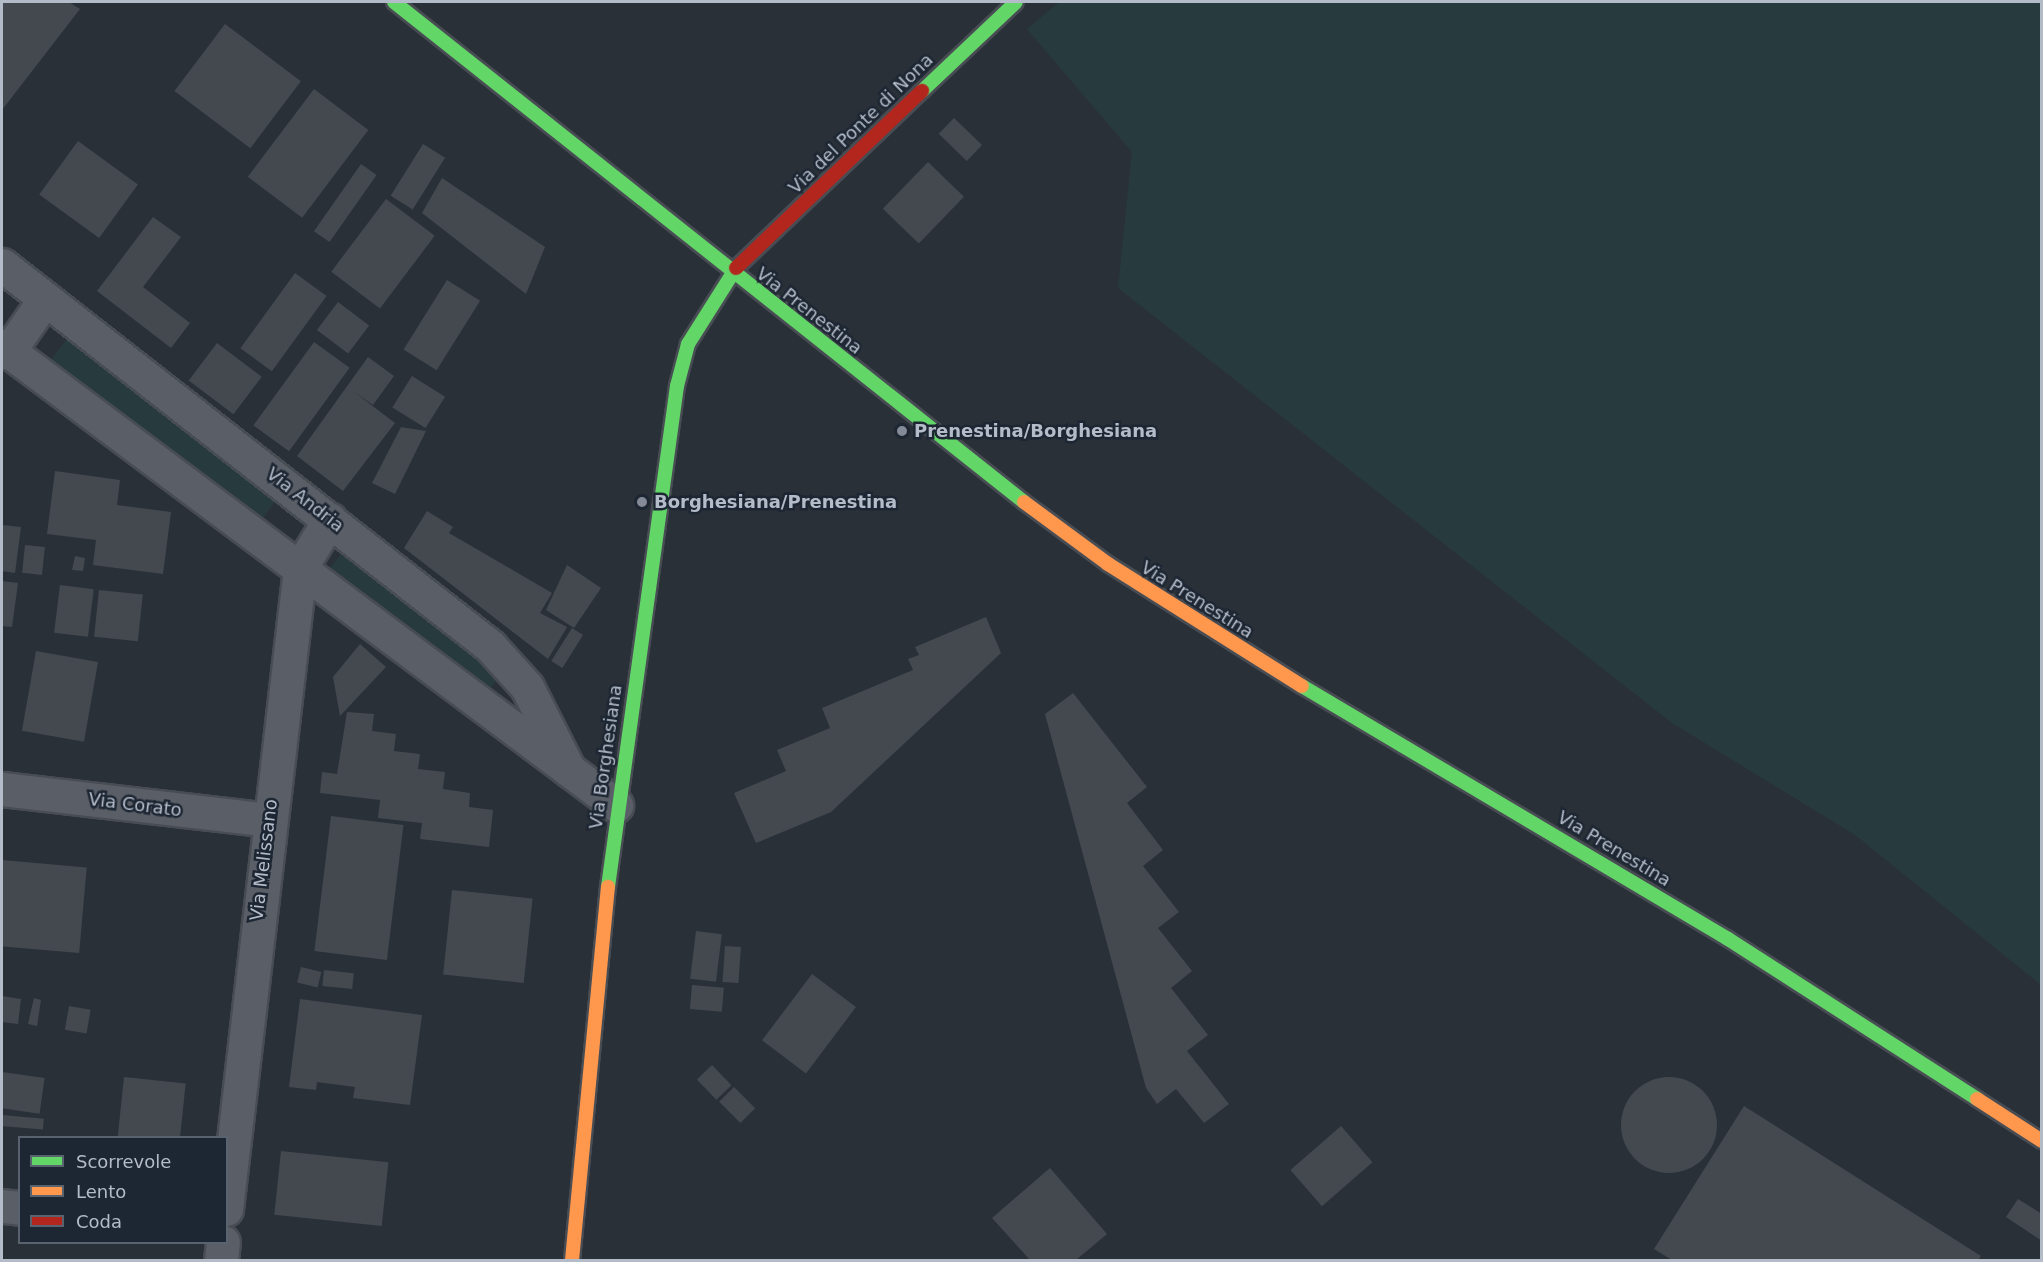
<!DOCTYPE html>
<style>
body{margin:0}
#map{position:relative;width:2043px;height:1262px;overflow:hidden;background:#2a3038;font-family:"DejaVu Sans",sans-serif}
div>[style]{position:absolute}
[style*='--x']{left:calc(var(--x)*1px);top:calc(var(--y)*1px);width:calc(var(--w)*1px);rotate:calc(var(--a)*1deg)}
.green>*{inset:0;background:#273a3e;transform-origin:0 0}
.building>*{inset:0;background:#444950;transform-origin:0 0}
.round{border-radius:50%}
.roads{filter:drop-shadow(2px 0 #484c53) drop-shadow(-2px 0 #484c53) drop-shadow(0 2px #484c53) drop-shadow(0 -2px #484c53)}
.street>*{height:33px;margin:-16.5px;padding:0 16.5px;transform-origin:16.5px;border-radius:16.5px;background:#5a5e66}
.fast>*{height:14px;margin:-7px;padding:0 7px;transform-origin:7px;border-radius:7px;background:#63d668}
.slow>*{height:14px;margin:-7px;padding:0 7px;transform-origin:7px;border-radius:7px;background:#ff974d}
.jam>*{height:14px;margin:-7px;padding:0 7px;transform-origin:7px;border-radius:7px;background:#b3261e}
.dots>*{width:16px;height:16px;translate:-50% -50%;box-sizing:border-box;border:3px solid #1d2633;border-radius:50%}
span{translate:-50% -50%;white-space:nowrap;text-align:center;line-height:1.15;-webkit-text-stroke:5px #1d2633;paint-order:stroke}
.street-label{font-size:18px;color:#b4bcc9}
.poi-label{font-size:18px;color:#b4bcc9;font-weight:700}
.left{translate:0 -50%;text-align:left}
.frame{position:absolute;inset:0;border:3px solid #b4bcc9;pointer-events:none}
.legend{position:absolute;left:18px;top:1136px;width:210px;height:108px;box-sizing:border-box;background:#1d2633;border:2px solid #59626f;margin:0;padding:8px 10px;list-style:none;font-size:18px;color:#b4bcc9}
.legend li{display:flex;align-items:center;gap:12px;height:30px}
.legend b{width:30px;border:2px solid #59626f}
</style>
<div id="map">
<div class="green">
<div style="clip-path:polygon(1059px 2px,2041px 2px,2041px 985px,1855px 835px,1672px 723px,1118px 288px,1132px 152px,1027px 29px)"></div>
<div style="left:70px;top:335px;width:264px;height:31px;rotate:37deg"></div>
<div style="left:345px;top:549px;width:200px;height:28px;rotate:38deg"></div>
</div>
<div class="building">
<div style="clip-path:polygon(2px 2px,69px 2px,80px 9px,2px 110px)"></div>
<div style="left:225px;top:24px;width:95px;height:84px;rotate:37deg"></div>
<div style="left:314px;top:89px;width:68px;height:110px;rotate:37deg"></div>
<div style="left:954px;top:118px;width:39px;height:22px;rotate:44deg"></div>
<div style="left:78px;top:141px;width:74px;height:66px;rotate:36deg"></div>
<div style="left:423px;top:144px;width:26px;height:61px;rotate:32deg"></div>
<div style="left:928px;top:162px;width:50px;height:65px;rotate:44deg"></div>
<div style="left:361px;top:164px;width:19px;height:82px;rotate:35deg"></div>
<div style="clip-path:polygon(442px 178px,545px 247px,526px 294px,422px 213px)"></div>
<div style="left:386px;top:199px;width:61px;height:91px;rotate:37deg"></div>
<div style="clip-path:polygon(153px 217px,181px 237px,143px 287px,190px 323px,171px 348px,97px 291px)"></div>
<div style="left:295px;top:273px;width:39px;height:93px;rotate:36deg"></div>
<div style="left:447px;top:280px;width:39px;height:82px;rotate:32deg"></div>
<div style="left:338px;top:302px;width:39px;height:35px;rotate:37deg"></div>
<div style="left:314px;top:342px;width:44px;height:103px;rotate:36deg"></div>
<div style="left:217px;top:343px;width:56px;height:47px;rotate:37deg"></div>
<div style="clip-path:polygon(368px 357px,394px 376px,373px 405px,353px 391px,395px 423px,343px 491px,297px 456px)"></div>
<div style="left:412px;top:376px;width:39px;height:37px;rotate:32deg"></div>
<div style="clip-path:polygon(401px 427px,426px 431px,395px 494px,372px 483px)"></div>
<div style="clip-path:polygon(55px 471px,120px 480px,117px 505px,171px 512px,163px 574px,93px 565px,96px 540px,47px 534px)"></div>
<div style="clip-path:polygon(427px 511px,453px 527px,449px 533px,552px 593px,540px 613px,567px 627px,548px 659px,404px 548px)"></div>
<div style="clip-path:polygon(2px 525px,21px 527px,15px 573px,2px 571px)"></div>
<div style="left:25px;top:545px;width:20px;height:28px;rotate:6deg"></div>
<div style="clip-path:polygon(75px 556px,85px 558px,83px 571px,72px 570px)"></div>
<div style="clip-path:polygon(567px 565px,601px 588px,574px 628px,546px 610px)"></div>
<div style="clip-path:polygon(2px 581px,18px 583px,12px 627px,2px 626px)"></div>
<div style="left:60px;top:585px;width:34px;height:48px;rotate:7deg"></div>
<div style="left:99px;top:590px;width:44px;height:47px;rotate:6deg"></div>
<div style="clip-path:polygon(986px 617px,1001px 653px,831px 812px,756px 843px,734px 793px,786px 771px,777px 750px,830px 728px,822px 708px,913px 670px,908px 659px,919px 655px,915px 647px)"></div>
<div style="left:572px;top:628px;width:13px;height:39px;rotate:32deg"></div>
<div style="clip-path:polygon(360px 644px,386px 667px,340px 716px,333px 677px)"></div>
<div style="left:36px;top:651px;width:63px;height:81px;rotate:10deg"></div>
<div style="clip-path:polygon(1073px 693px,1147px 787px,1127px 803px,1163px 850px,1143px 866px,1179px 912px,1158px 928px,1192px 971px,1171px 988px,1208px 1035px,1187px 1051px,1229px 1104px,1204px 1123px,1176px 1089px,1157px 1104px,1146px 1088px,1045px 714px)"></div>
<div style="clip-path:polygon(347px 712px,374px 714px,372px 731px,396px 734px,394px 751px,420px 754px,418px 769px,445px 772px,443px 789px,470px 793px,469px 807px,493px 810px,489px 847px,420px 839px,422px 823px,378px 818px,380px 800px,320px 793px,322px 772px,337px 774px)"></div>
<div style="left:331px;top:816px;width:73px;height:136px;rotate:7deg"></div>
<div style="left:2px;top:860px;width:85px;height:86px;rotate:5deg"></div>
<div style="left:452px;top:890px;width:81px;height:85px;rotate:6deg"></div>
<div style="left:696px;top:931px;width:26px;height:48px;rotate:7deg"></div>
<div style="left:725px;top:946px;width:16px;height:36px;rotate:4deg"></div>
<div style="left:301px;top:967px;width:21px;height:16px;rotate:14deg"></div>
<div style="left:324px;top:970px;width:30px;height:16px;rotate:6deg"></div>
<div style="left:812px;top:974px;width:55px;height:83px;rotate:37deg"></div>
<div style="left:692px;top:985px;width:32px;height:24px;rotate:5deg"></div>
<div style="clip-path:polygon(2px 996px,21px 999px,18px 1024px,2px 1022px)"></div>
<div style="clip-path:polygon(34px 998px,41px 1000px,37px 1026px,28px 1024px)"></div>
<div style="clip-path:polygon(300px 999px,422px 1015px,410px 1105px,353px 1098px,355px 1087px,317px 1082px,316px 1090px,289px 1087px)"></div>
<div style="left:69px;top:1006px;width:22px;height:24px;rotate:10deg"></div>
<div style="left:712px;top:1065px;width:28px;height:21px;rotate:46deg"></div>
<div style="left:2px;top:1072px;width:43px;height:36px;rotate:8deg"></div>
<div style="left:124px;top:1077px;width:62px;height:61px;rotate:6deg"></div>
<div class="round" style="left:1621px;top:1077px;width:96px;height:96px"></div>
<div style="left:734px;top:1087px;width:30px;height:21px;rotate:45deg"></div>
<div style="clip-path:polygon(1744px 1106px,1981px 1256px,1978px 1260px,1672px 1260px,1654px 1249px)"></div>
<div style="left:2px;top:1115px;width:42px;height:11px;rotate:5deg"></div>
<div style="left:1341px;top:1126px;width:48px;height:67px;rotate:49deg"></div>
<div style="left:281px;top:1151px;width:108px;height:64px;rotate:6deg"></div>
<div style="clip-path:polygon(1050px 1168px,1107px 1234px,1076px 1260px,1030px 1260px,992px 1218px)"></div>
<div style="clip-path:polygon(2018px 1199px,2042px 1214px,2042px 1241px,2006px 1217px)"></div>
</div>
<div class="roads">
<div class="street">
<div style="--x:2;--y:265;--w:619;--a:37.98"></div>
<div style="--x:490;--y:646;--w:55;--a:47.9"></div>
<div style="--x:527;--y:687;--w:93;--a:63.2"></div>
<div style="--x:2;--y:346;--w:767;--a:36.78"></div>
<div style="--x:2;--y:352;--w:6;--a:0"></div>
<div style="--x:8;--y:352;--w:65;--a:-55.1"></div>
<div style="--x:2;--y:789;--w:268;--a:6.6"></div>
<div style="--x:2;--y:1206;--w:18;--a:6"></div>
<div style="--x:226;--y:1209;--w:645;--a:-83.41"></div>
<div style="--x:300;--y:568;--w:57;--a:-58.5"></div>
<div style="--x:221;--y:1260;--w:18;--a:-84"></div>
</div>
<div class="fast">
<div style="--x:394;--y:2;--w:804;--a:38.44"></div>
<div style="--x:922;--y:91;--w:129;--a:-43.4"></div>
<div style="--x:1302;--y:686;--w:495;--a:30.7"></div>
<div style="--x:1728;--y:939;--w:296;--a:32.7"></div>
<div style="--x:608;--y:887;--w:506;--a:-82.16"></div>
<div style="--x:677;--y:386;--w:43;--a:-75.3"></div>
<div style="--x:688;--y:344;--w:90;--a:-57.7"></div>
</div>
<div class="slow">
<div style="--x:1024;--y:502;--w:104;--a:36.4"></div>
<div style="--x:1108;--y:564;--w:229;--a:32.2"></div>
<div style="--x:1977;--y:1099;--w:77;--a:32.9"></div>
<div style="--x:572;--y:1260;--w:375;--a:-84.5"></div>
</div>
<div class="jam">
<div style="--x:736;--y:268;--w:257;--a:-43.6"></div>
</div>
</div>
<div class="dots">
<div style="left:902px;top:431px;background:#848b96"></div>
<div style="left:642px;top:502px;background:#848b96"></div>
</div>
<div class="street-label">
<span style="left:861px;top:124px;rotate:-44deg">Via del Ponte di Nona</span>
<span style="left:809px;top:311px;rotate:38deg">Via Prenestina</span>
<span style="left:305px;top:500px;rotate:38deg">Via Andria</span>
<span style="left:1197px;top:600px;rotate:32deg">Via Prenestina</span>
<span style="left:606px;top:757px;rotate:-82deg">Via Borghesiana</span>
<span style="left:135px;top:805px;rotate:7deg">Via Corato</span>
<span style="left:1614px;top:849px;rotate:31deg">Via Prenestina</span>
<span style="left:264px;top:860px;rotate:-83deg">Via Melissano</span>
</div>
<div class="poi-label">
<span class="left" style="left:914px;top:431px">Prenestina/Borghesiana</span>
<span class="left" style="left:654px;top:502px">Borghesiana/Prenestina</span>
</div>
<div class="frame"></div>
<ul class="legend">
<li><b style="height:8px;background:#63d668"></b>Scorrevole</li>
<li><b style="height:8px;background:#ff974d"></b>Lento</li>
<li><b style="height:8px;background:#b3261e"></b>Coda</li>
</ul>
</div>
